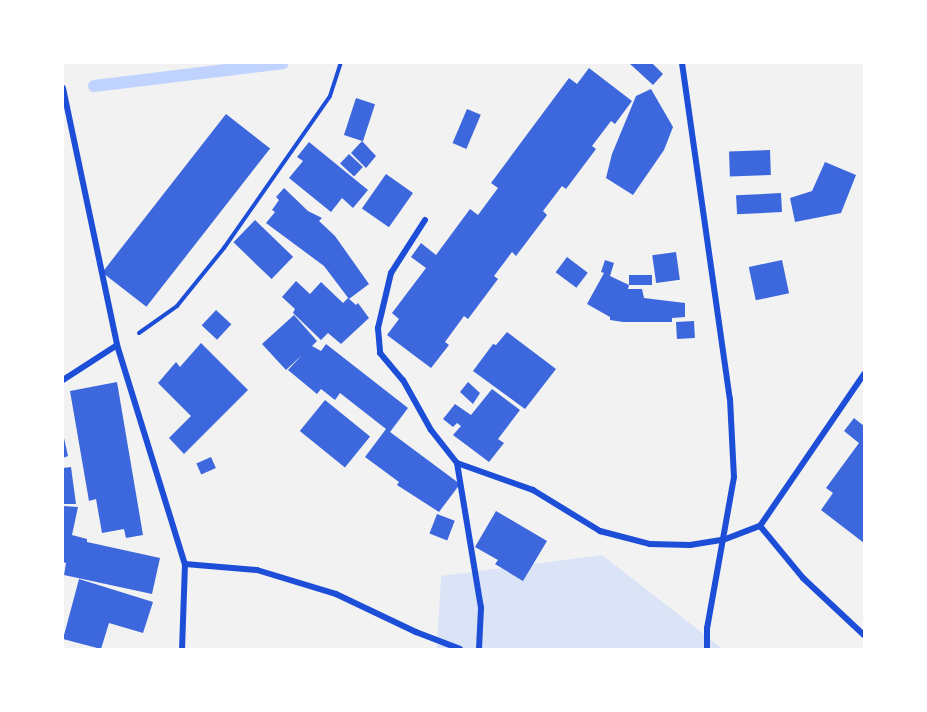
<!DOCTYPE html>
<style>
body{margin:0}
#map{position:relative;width:927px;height:712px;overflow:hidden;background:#f2f2f2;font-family:"Fira Sans Condensed",sans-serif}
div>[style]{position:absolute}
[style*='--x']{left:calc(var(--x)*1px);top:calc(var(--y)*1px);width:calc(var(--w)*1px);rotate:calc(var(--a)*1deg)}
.green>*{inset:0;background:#dbe4f7}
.stream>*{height:12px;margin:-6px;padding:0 6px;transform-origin:6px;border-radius:6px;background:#bfd3fe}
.building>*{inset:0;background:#3d67dc;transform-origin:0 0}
.path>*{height:4px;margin:-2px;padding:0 2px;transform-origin:2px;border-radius:2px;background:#1d4ed8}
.minor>*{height:6px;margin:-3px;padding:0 3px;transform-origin:3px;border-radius:3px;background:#1d4ed8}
span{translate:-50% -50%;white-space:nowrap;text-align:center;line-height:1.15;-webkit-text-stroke:6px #fff;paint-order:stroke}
.frame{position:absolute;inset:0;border:64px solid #fff;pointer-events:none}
</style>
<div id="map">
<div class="green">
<div style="clip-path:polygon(602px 555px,723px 649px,437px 649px,441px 576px)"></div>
</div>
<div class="stream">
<div style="--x:94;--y:86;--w:190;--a:-6.9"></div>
</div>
<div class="building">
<div style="clip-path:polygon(629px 63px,652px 63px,663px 74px,653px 85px)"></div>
<div style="clip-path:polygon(589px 68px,632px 101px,615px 124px,611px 121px,592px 146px,596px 149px,566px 189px,562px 186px,543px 211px,547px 215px,516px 256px,512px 252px,494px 276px,498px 279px,468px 319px,464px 316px,445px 342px,449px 345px,431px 368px,387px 335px,399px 319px,392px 313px,426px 268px,411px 257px,421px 243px,436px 255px,470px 209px,478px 215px,498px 188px,491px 183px,569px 78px,577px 84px)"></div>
<div style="clip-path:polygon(651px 89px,673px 127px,664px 150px,633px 195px,606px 178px,612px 154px,636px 96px)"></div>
<div style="left:356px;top:98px;width:20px;height:39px;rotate:18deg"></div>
<div style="left:467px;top:109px;width:15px;height:37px;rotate:23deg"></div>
<div style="left:226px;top:114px;width:56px;height:201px;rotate:38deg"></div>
<div style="clip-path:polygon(362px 141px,376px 156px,366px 168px,351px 153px)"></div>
<div style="clip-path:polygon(309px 142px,368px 190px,353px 208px,342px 198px,331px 212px,289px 178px,303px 161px,297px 157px)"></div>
<div style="left:770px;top:150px;width:25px;height:41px;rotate:88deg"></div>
<div style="left:349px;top:154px;width:19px;height:13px;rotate:43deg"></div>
<div style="clip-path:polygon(825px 162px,856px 175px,841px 213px,795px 222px,790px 198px,812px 191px)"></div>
<div style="left:386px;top:174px;width:33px;height:42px;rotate:35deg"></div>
<div style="clip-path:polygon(284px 188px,308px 211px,322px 218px,319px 221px,335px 236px,369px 284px,349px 299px,324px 266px,266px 223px,275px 212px,272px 210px,279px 200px,276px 197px)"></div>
<div style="left:781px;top:193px;width:19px;height:45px;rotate:87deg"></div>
<div style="left:255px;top:220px;width:53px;height:31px;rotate:44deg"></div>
<div style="left:676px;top:252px;width:28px;height:24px;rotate:82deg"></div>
<div style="left:567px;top:257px;width:26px;height:19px;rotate:37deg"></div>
<div style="clip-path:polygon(605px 260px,614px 263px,610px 276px,629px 285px,628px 289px,642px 289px,644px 298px,685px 303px,685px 317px,672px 318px,672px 322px,623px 322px,610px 320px,610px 317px,587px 304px,604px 273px,601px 272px)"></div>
<div style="left:782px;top:260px;width:34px;height:34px;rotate:78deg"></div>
<div style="left:652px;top:275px;width:10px;height:23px;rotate:90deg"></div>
<div style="clip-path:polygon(296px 281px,310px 294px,321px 282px,343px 303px,348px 298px,356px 305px,358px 303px,369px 318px,341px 344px,328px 333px,321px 340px,293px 313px,295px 309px,282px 297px)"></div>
<div style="left:216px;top:310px;width:21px;height:21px;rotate:43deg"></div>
<div style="clip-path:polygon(294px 315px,317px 341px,312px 346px,321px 351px,326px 344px,408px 408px,390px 432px,460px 484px,439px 512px,397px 485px,399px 482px,365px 457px,386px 429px,340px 393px,335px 400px,321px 389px,317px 394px,288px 370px,302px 355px,286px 370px,262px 344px)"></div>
<div style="left:694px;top:321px;width:17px;height:18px;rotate:87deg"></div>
<div style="clip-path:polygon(507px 332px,556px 369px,525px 409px,473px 371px,493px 344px,496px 345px)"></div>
<div style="clip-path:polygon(201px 343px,248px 390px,184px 454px,169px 438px,191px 416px,158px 383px,176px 362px,180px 367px)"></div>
<div style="clip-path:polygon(117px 382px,143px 535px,126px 538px,124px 529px,102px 533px,96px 499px,89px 501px,70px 391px)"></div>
<div style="clip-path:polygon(468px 382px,480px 393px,473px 404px,460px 392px)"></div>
<div style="clip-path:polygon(492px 389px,520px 410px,498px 439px,504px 443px,489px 462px,453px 435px,461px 426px,457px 423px,453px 427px,443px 419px,455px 404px,471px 415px)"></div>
<div style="left:325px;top:400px;width:58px;height:40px;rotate:39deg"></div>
<div style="clip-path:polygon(854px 418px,864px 426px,864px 543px,821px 510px,833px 493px,826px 488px,859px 443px,844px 431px)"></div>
<div style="clip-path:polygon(64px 438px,68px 456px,63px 458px,63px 439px)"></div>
<div style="left:211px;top:457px;width:12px;height:16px;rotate:66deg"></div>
<div style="clip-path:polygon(71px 467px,76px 504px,63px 504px,63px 468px)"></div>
<div style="clip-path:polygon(63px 506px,78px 507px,72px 535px,87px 539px,87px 542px,160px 558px,152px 594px,64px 575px,66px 563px,63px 562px)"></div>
<div style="clip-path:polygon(496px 511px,547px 541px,523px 581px,495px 564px,498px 560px,475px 547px)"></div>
<div style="left:437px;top:514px;width:19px;height:21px;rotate:21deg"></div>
<div style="clip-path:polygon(79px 579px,153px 602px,143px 633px,109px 623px,101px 649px,63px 639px)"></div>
</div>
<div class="path">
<div style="--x:139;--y:333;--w:47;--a:-35.4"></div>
<div style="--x:177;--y:306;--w:75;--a:-51"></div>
<div style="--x:224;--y:248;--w:185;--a:-55.1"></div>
<div style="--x:330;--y:96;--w:35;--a:-72"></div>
</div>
<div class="minor">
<div style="--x:682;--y:63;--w:339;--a:81.9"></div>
<div style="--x:730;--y:399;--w:78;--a:87.1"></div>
<div style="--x:734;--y:477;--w:153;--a:100.1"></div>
<div style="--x:707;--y:628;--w:21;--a:90"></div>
<div style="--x:63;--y:88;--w:263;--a:78.1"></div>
<div style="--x:117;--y:345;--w:229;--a:72.8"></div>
<div style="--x:185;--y:564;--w:85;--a:92"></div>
<div style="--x:425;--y:220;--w:63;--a:122.7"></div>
<div style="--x:391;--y:273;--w:57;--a:103.3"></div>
<div style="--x:378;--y:328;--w:25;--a:85"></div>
<div style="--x:380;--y:353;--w:35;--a:50"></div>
<div style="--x:403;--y:380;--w:57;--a:60.8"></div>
<div style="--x:431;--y:430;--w:42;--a:51.8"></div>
<div style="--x:457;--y:463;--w:81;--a:19.6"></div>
<div style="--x:533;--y:490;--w:79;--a:31.5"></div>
<div style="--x:600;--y:531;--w:52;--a:14.6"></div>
<div style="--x:650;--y:544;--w:40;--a:1.4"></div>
<div style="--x:690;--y:545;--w:33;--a:-9"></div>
<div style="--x:723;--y:540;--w:40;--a:-21"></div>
<div style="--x:760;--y:526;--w:184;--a:-55.6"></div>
<div style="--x:63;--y:380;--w:64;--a:-32.9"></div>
<div style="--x:457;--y:463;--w:147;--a:80.6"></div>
<div style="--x:481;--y:608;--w:41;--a:92.8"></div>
<div style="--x:760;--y:526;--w:67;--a:50.4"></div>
<div style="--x:803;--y:578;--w:83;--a:43.1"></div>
<div style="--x:185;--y:564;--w:72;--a:4.8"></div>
<div style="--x:257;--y:570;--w:83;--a:16.9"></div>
<div style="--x:336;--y:594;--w:89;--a:25.4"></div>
<div style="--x:416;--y:632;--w:47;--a:21.1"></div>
</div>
<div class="frame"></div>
</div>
